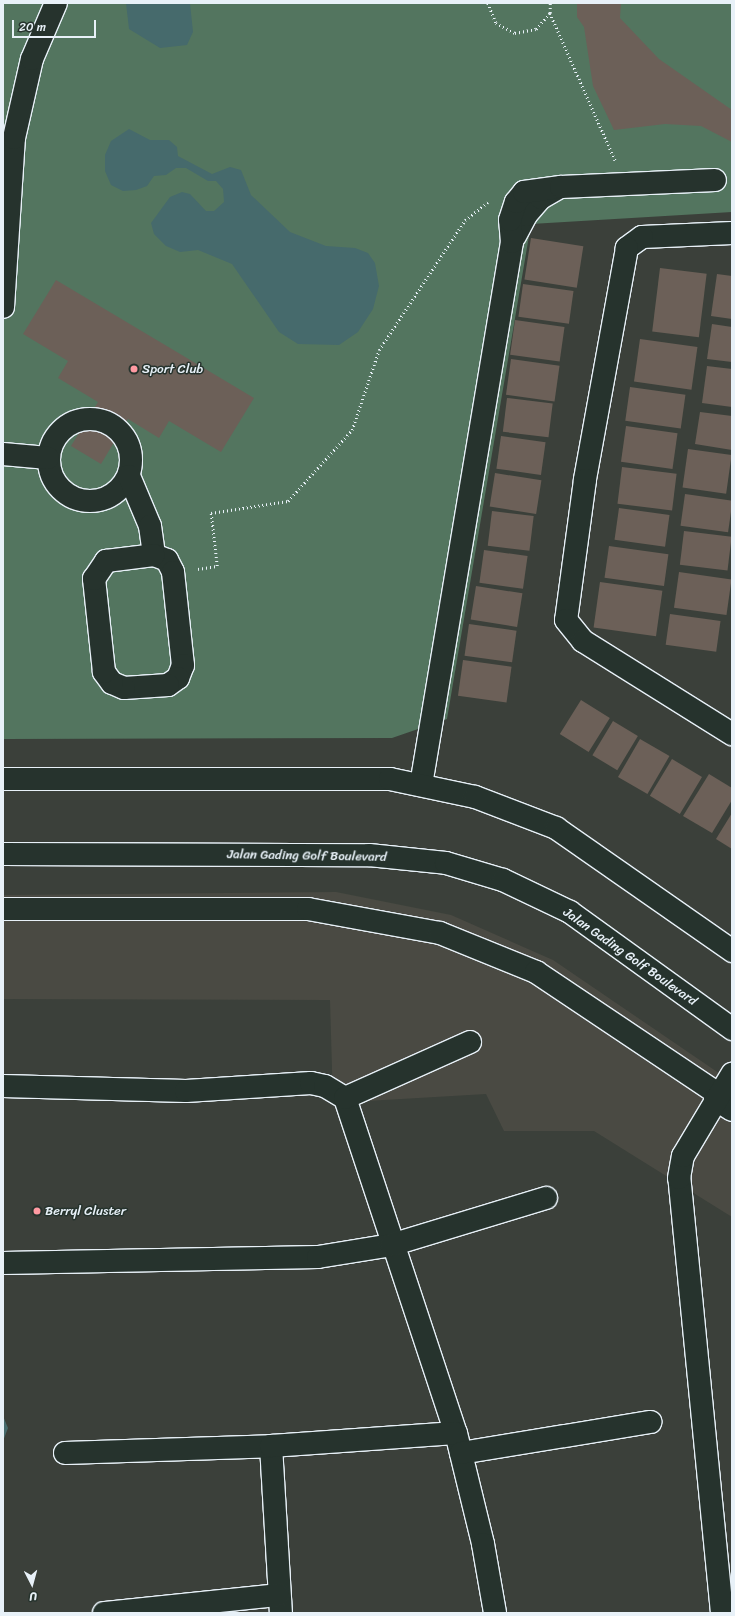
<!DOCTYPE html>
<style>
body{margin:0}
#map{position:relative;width:735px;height:1616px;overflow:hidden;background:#3b403a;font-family:Sriracha,sans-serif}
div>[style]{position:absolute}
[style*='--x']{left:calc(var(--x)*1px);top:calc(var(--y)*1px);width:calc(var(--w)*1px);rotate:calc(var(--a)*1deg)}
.built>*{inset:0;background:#4a4a43}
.green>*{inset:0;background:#53755f}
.water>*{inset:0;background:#466a6c}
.building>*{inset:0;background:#6c6058;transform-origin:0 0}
.path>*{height:2.5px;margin-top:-1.25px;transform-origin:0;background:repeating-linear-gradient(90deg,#e8f1f8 0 1px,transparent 0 4px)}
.roads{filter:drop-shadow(1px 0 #e8f1f8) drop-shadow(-1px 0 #e8f1f8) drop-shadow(0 1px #e8f1f8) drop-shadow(0 -1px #e8f1f8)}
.minor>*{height:22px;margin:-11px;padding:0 11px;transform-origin:11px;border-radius:11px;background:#26332d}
.minor>.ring{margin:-11px;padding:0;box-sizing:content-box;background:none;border:22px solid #26332d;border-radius:50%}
.major>*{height:22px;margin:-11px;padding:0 11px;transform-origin:11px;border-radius:11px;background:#26332d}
.dots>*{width:11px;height:11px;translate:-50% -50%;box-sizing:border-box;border:2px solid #26332d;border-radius:50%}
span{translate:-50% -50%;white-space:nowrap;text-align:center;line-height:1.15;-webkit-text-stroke:3px #26332d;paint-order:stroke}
.poi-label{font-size:13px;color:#e8f1f8}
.left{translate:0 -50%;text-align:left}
.street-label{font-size:13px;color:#e8f1f8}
.frame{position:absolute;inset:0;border:4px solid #e8f1f8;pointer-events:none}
.north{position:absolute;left:12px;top:1564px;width:40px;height:40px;-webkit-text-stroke:3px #26332d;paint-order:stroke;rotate:174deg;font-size:11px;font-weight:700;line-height:16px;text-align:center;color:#e8f1f8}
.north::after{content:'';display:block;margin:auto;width:14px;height:18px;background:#e8f1f8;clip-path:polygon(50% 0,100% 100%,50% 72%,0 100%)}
.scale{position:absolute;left:12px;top:20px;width:84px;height:18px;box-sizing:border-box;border:2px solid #e8f1f8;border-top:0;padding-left:5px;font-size:12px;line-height:14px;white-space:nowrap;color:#e8f1f8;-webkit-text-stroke:3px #26332d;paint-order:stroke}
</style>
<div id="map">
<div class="built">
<div style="clip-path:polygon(336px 892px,451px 915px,553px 960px,732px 1082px,732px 1217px,594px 1131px,504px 1131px,486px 1094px,333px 1103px,330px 1000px,3px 999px,3px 895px)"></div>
</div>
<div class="green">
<div style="clip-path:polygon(3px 3px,732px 3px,732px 212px,531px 224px,447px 719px,392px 738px,3px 739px)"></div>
</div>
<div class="water">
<div style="clip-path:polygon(126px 3px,190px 3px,193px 32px,187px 45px,160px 48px,129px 29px)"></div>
<div style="clip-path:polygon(129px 129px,150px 140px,169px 140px,177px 147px,178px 156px,212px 174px,230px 167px,241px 170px,251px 195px,290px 232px,326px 246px,355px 248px,368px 253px,375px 263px,379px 286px,373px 309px,358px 332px,339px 345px,298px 344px,279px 332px,232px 264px,198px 250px,180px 252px,166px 246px,154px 234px,151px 223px,170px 197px,182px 192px,190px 194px,206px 211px,214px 211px,224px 202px,223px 189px,216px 181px,208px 181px,186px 168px,176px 168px,166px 175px,154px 176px,147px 186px,136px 190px,123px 191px,111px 185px,105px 171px,105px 155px,111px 141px)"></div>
<div style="clip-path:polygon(3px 1416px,8px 1428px,3px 1441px)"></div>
</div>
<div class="building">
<div style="clip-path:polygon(577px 3px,621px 3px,620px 18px,659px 59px,732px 110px,732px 142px,701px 126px,665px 124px,614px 130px,593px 86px,584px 27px,577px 17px)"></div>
<div style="left:531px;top:238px;width:53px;height:42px;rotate:9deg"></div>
<div style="left:660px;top:268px;width:47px;height:64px;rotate:7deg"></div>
<div style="clip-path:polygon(717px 274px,732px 276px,732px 319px,711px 316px)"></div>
<div style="clip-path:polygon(56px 280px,254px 398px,221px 452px,169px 421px,159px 438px,128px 419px,101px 464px,71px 446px,98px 402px,58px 378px,68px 361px,23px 334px)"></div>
<div style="left:523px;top:284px;width:51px;height:33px;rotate:8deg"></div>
<div style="left:515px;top:320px;width:50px;height:35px;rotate:8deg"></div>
<div style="clip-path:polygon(712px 324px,732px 327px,732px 362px,707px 359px)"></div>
<div style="left:640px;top:339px;width:58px;height:43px;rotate:8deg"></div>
<div style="left:511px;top:359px;width:49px;height:36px;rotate:8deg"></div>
<div style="clip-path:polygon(707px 366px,732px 369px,732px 407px,702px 403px)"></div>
<div style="left:630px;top:387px;width:56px;height:34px;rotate:8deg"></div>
<div style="left:507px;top:398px;width:46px;height:34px;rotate:7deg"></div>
<div style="clip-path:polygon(700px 412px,732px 416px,732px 450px,695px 444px)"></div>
<div style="left:626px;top:426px;width:52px;height:36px;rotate:8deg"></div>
<div style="left:501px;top:436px;width:45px;height:33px;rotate:8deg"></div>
<div style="left:688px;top:449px;width:44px;height:39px;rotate:8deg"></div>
<div style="left:622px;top:467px;width:55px;height:37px;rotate:7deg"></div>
<div style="left:495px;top:473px;width:47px;height:34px;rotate:9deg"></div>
<div style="left:685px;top:494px;width:48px;height:32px;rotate:8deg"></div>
<div style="left:619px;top:508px;width:51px;height:32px;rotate:8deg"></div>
<div style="left:492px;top:511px;width:42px;height:35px;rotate:7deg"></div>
<div style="left:684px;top:531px;width:48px;height:34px;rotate:7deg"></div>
<div style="left:609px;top:546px;width:60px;height:32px;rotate:8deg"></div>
<div style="left:484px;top:550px;width:44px;height:33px;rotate:8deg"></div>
<div style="left:679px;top:572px;width:53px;height:36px;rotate:8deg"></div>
<div style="left:600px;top:582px;width:63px;height:46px;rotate:8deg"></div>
<div style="left:476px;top:586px;width:47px;height:34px;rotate:9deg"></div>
<div style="left:670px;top:614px;width:51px;height:31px;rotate:8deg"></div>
<div style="left:469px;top:624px;width:48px;height:32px;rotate:8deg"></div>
<div style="left:463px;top:660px;width:49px;height:36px;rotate:8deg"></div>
<div style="left:581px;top:700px;width:34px;height:40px;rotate:32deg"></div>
<div style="left:613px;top:721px;width:29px;height:40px;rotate:31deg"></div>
<div style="left:640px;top:739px;width:34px;height:44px;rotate:30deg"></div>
<div style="left:672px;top:759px;width:35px;height:43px;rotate:31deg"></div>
<div style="clip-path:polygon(709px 774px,732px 788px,732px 800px,712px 833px,683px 816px)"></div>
<div style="clip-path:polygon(732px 813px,732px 849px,716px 839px)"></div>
</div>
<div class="path">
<div style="--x:488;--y:3;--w:22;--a:68"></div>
<div style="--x:496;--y:23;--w:21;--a:28"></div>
<div style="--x:515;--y:33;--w:21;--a:-11"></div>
<div style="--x:536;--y:29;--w:21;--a:-49"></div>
<div style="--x:550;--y:13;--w:10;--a:-90"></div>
<div style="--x:550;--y:13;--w:161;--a:66.1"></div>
<div style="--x:198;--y:569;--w:19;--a:-9"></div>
<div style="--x:217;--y:566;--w:53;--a:-96.5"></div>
<div style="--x:211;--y:513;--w:78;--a:-8.9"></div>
<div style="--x:288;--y:501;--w:96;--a:-48"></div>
<div style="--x:352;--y:430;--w:84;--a:-71.4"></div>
<div style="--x:379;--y:350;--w:156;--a:-56.5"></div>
<div style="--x:465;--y:220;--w:29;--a:-38"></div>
</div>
<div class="roads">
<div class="minor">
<div style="--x:732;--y:233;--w:90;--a:177.5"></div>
<div style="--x:642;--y:237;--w:19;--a:144"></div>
<div style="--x:627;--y:248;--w:236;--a:100.3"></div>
<div style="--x:585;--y:480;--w:141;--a:97.7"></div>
<div style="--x:566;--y:620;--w:27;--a:51"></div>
<div style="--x:583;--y:641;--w:176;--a:32"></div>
<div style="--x:515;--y:236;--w:24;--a:-62"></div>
<div style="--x:526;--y:215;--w:23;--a:-49"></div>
<div style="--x:541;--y:198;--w:20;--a:-30"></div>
<div style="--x:3;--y:307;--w:169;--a:-86.3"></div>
<div style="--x:14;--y:138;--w:81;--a:-77.2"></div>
<div style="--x:32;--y:59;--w:61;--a:-66.8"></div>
<div class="ring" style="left:49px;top:419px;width:60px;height:60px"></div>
<div style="--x:3;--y:454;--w:45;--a:5.1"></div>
<div style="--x:129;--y:476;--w:54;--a:67.2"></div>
<div style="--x:150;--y:526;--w:29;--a:82"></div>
<div style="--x:154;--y:555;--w:14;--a:21"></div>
<div style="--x:167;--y:560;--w:13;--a:63"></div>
<div style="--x:173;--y:572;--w:94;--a:83.9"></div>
<div style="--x:183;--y:665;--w:14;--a:111"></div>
<div style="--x:178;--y:678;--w:12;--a:145"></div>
<div style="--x:168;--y:685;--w:44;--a:176.1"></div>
<div style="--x:124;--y:688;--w:13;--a:-157"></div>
<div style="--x:112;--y:683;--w:14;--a:-126"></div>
<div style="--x:104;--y:672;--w:94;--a:-96.1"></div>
<div style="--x:94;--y:579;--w:22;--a:-56"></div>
<div style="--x:106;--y:561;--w:48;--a:-7.1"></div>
<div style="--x:421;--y:785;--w:551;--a:-80.49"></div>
<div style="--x:512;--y:242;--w:22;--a:-95"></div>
<div style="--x:510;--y:220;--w:19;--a:-72"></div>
<div style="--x:516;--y:202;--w:13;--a:-51"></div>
<div style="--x:524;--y:192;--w:37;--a:-8"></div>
<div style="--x:561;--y:187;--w:154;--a:-2.6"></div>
<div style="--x:3;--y:909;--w:305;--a:0"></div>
<div style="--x:308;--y:909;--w:134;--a:10.3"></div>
<div style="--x:440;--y:933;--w:104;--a:22.1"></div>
<div style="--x:536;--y:972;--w:219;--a:33.8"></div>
<div style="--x:3;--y:1086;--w:183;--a:1.6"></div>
<div style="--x:186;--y:1091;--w:125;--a:-3.7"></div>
<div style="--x:311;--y:1083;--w:14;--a:12"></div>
<div style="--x:325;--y:1086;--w:23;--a:31"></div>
<div style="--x:345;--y:1098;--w:353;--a:71.7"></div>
<div style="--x:456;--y:1433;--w:114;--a:76.3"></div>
<div style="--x:483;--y:1544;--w:70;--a:80.1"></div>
<div style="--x:345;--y:1098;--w:137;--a:-24.1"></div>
<div style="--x:715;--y:1099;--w:20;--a:33"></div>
<div style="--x:3;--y:1263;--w:315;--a:-1.1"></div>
<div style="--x:318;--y:1257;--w:74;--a:-9.3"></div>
<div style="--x:391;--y:1245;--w:162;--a:-16.9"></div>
<div style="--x:271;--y:1446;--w:167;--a:86.6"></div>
<div style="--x:65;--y:1453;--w:206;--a:-1.9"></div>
<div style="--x:271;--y:1446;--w:185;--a:-4"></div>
<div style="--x:461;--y:1453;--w:192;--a:-9.3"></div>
<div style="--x:104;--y:1613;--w:175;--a:-5.9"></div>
<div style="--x:722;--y:1613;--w:437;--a:-95.6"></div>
<div style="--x:679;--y:1178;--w:22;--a:-80"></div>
<div style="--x:683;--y:1156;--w:96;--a:-59.1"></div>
</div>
<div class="major">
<div style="--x:3;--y:779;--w:387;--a:0"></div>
<div style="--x:390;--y:779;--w:87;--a:12"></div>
<div style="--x:475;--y:797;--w:87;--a:20.9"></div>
<div style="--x:556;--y:828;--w:215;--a:34.9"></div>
<div style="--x:3;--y:854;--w:366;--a:0.2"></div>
<div style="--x:369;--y:855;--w:77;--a:5.9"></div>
<div style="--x:446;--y:863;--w:59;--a:16.6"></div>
<div style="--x:503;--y:880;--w:74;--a:25.5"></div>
<div style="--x:570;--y:912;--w:200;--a:35.8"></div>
</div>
</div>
<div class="dots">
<div style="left:134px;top:369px;background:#ff9aa2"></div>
<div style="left:37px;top:1211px;background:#ff9aa2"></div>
</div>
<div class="poi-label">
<span class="left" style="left:142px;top:369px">Sport Club</span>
<span class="left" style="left:45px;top:1211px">Berryl Cluster</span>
</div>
<div class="street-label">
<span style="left:307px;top:856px;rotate:1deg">Jalan Gading Golf Boulevard</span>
<span style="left:630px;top:957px;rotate:35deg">Jalan Gading Golf Boulevard</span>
</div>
<div class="frame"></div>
<div class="north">U</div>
<div class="scale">20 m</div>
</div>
